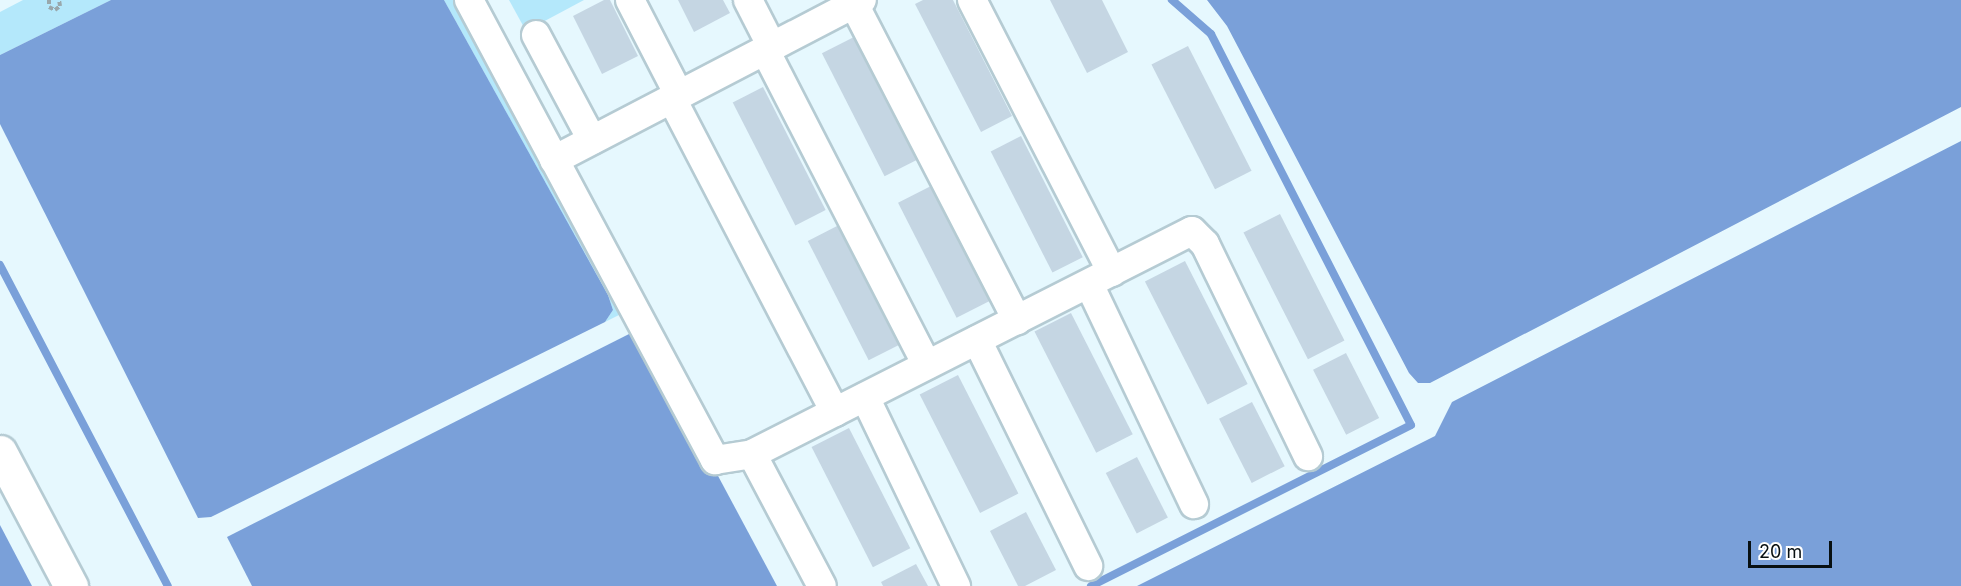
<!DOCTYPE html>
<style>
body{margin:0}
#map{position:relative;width:1961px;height:586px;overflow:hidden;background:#e6f8fe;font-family:Inter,sans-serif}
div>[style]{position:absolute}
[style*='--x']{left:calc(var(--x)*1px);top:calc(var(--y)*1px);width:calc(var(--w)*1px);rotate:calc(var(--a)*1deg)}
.green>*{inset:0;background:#b4e8fb}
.water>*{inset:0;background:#7aa0d9}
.stream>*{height:8px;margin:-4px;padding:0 4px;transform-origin:4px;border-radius:4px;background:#7aa0d9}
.building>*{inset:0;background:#c5d6e3;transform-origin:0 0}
.path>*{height:4px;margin-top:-2px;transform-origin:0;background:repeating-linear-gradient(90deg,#99a8ac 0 4.5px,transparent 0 7.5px)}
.roads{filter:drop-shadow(2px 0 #b5cbd3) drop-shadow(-2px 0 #b5cbd3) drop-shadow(0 2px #b5cbd3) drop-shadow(0 -2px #b5cbd3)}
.street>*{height:28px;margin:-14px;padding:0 14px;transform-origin:14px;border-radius:14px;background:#fff}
.secondary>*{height:33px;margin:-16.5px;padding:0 16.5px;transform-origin:16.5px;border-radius:16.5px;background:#fff}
span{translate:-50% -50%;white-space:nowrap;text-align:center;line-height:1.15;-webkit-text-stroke:4.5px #fff;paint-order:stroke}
.scale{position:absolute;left:1748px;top:541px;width:84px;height:27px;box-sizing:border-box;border:3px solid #081012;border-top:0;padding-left:8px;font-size:18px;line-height:21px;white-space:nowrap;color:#081012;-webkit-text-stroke:4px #fff;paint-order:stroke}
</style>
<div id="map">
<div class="green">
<div style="clip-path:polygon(23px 0,111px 0,0 55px,0 12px)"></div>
<div style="clip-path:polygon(444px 0,455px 0,622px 308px,621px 314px,605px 322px,613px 310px,608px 295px)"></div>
<div style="clip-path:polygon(509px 0,584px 0,526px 31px)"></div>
</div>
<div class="water">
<div style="clip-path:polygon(111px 0,444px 0,608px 295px,613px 310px,605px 322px,211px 517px,198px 518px,0 124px,0 55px)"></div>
<div style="clip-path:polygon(1207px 0,1961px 0,1961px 107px,1430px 383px,1418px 383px,1409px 373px,1227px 26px)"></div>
<div style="clip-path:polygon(1961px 141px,1961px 586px,1137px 586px,1435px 436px,1452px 402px)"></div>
<div style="clip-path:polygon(635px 331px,642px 334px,777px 586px,252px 586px,227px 537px)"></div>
<div style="clip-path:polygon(0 525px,32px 586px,0 586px)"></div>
</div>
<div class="stream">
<div style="--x:0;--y:265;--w:362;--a:62.4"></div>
<div style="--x:1091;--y:586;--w:358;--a:-26.7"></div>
<div style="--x:1411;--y:425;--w:439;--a:-117.1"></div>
<div style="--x:1211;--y:34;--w:52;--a:-138.9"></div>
</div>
<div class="building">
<div style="clip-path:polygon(604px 0,610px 0,638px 56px,602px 74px,573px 16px)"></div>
<div style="clip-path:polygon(678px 0,723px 0,730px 13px,694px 32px)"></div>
<div style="clip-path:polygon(923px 0,953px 0,1012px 116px,981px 132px,915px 4px)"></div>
<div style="clip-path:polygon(1050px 0,1102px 0,1128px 52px,1087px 73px)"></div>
<div style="left:854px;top:37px;width:138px;height:36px;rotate:63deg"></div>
<div style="left:1188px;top:46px;width:140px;height:41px;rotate:63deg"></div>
<div style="left:763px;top:87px;width:138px;height:34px;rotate:63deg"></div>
<div style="left:1021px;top:136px;width:136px;height:34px;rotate:63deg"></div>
<div style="left:931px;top:186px;width:129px;height:37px;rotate:63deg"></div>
<div style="left:1280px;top:214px;width:142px;height:41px;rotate:63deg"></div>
<div style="left:839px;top:225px;width:134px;height:35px;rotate:63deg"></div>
<div style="left:1185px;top:261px;width:138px;height:45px;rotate:63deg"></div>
<div style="left:1071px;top:313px;width:136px;height:41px;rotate:63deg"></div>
<div style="left:1346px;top:353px;width:73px;height:37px;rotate:63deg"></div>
<div style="left:958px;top:375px;width:133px;height:43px;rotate:63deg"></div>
<div style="left:1252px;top:402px;width:72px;height:37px;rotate:63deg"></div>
<div style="left:849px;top:428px;width:135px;height:42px;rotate:63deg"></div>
<div style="left:1137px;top:457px;width:68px;height:35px;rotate:63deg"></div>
<div style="clip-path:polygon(1026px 512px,1056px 570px,1025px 586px,1018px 586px,990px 531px)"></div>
<div style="clip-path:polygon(916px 564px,928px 586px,883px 586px,881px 582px)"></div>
</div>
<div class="path">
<div style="--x:49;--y:0;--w:7;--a:90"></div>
<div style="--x:49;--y:7;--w:7;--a:27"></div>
<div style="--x:55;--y:10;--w:6;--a:-39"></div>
<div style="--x:60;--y:6;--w:6;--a:-99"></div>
</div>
<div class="roads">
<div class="street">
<div style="--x:469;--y:0;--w:522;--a:61.86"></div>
<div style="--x:715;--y:460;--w:37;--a:-9"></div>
<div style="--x:752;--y:454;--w:493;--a:-26.9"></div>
<div style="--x:1192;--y:231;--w:18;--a:45"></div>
<div style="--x:1205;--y:244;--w:236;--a:64.1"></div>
<div style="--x:630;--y:0;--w:107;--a:62.7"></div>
<div style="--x:748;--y:0;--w:53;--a:62.9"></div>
<div style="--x:972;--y:0;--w:306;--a:62.8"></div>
<div style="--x:854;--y:4;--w:356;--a:62.7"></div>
<div style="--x:536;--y:35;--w:119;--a:61.9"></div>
<div style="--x:765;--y:50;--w:354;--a:62.8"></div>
<div style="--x:672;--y:99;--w:353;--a:62.5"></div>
<div style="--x:554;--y:160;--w:347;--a:-27.5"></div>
<div style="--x:1089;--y:284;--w:244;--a:64.5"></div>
<div style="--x:977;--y:340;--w:252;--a:63.8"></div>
<div style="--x:865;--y:397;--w:210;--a:64.3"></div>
<div style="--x:752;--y:454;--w:149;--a:62.1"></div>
</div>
<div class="secondary">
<div style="--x:0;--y:452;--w:152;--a:62.1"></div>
</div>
</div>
<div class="scale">20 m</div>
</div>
